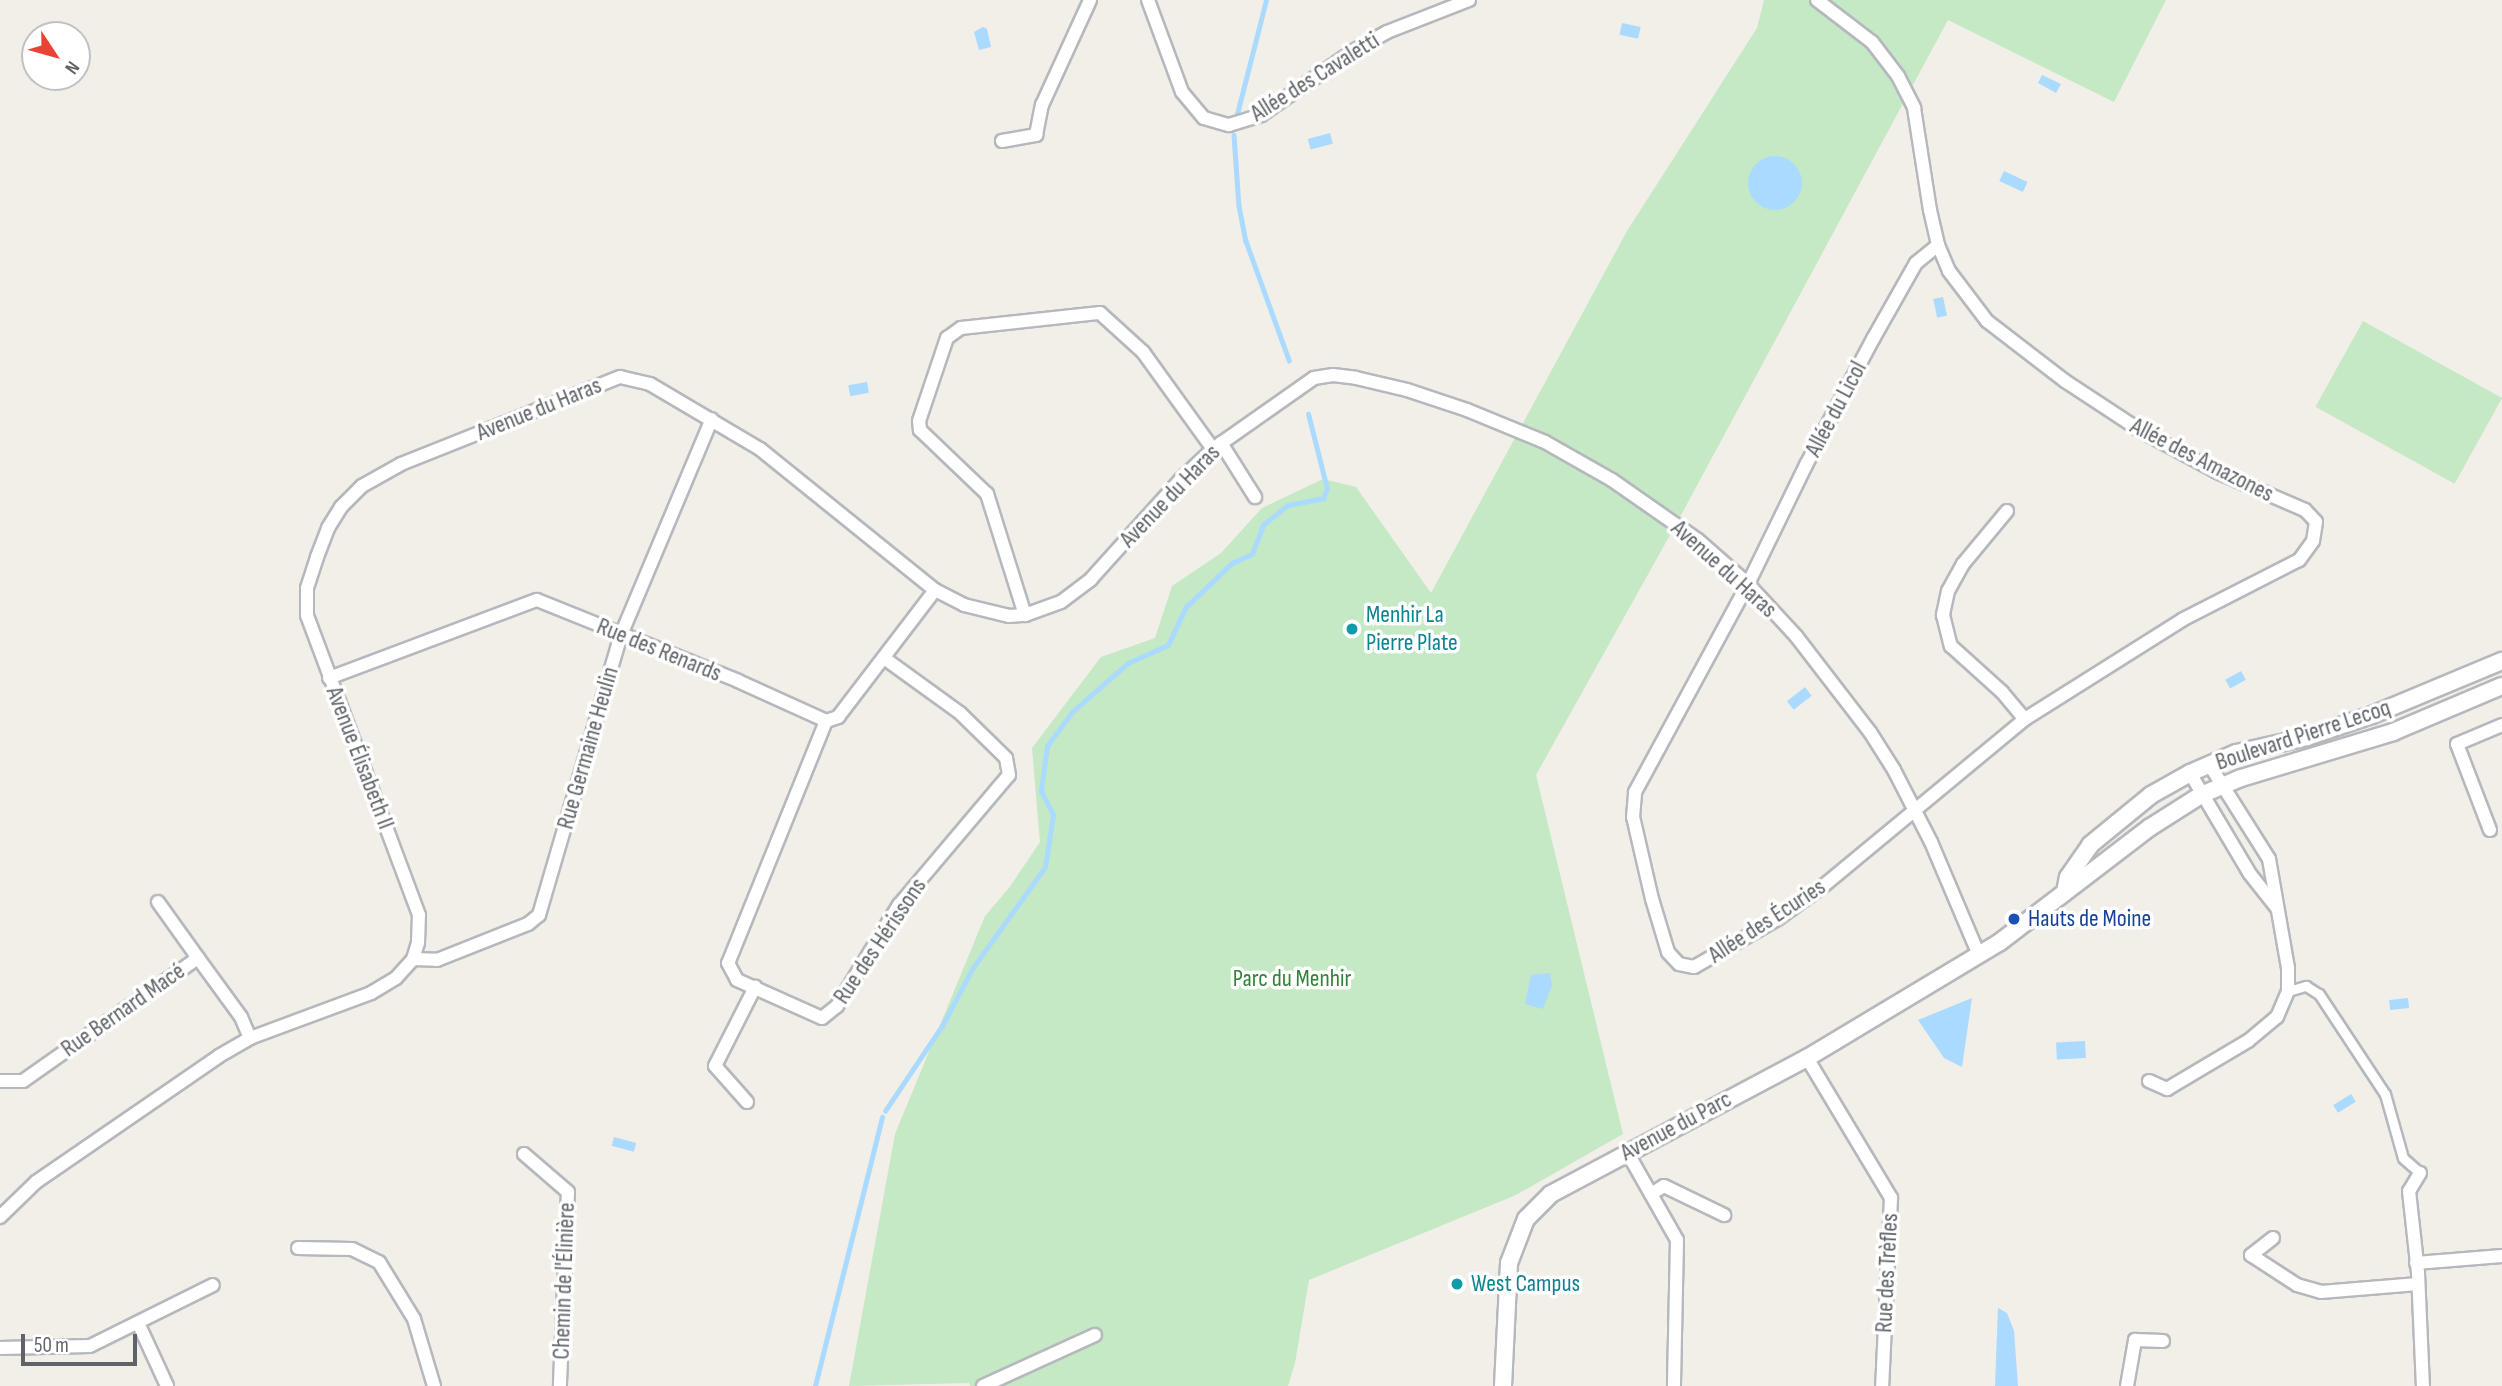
<!DOCTYPE html>
<meta charset="utf-8">
<style>
body{margin:0}
#map{position:relative;width:2502px;height:1386px;overflow:hidden;background:#f1efe8;font-family:"Sofia Sans Condensed",sans-serif}
div>[style]{position:absolute}
[style*='--x']{left:calc(var(--x)*1px);top:calc(var(--y)*1px);width:calc(var(--w)*1px);rotate:calc(var(--a)*1deg)}
.green>*{inset:0;background:#c5e8c5;transform-origin:0 0}
.water>*{inset:0;background:#aadaff;transform-origin:0 0}
.round{border-radius:50%}
.stream>*{height:4.5px;margin:-2.25px;padding:0 2.25px;transform-origin:2.25px;border-radius:2.25px;background:#aadaff}
.roads{filter:drop-shadow(2px 0 #b5b8bc) drop-shadow(-2px 0 #b5b8bc) drop-shadow(0 2px #b5b8bc) drop-shadow(0 -2px #b5b8bc)}
.pedestrian>*{height:9px;margin:-4.5px;padding:0 4.5px;transform-origin:4.5px;border-radius:4.5px;background:#fff}
.minor>*{height:12px;margin:-6px;padding:0 6px;transform-origin:6px;border-radius:6px;background:#fff}
.tertiary>*{height:16px;margin:-8px;padding:0 8px;transform-origin:8px;border-radius:8px;background:#fff}
.dots>*{width:19px;height:19px;translate:-50% -50%;box-sizing:border-box;border:4px solid #fff;border-radius:50%}
span{translate:-50% -50%;white-space:nowrap;text-align:center;line-height:1.15;-webkit-text-stroke:7px #fff;paint-order:stroke}
.street-label{font-size:24px;color:#5f6368}
.culture-label{font-size:24px;color:#0d838f}
.left{translate:0 -50%;text-align:left}
.transit-label{font-size:24px;color:#164399}
.park-label{font-size:24px;color:#348238}
.north{position:absolute;left:21px;top:21px;width:70px;height:70px;box-sizing:border-box;background:#fff;border:2px solid #bfc1c3;border-radius:50%;rotate:126deg;font-size:19px;font-weight:700;line-height:28px;text-align:center;color:#5f6368}
.north::after{content:'';display:block;margin:auto;width:24px;height:32px;background:#ea4335;clip-path:polygon(50% 0,100% 100%,50% 72%,0 100%)}
.scale{position:absolute;left:21px;top:1334px;width:116px;height:32px;box-sizing:border-box;border:4px solid #5f6368;border-top:0;padding-left:9px;font-size:21px;line-height:24px;white-space:nowrap;color:#5f6368;-webkit-text-stroke:5px #fff;paint-order:stroke}
</style>
<div id="map">
<div class="green">
<div style="clip-path:polygon(1764px 0,2166px 0,2114px 102px,1948px 20px,1680px 517px,1536px 775px,1623px 1134px,1516px 1195px,1309px 1280px,1295px 1363px,1288px 1386px,970px 1386px,969px 1383px,849px 1386px,895px 1134px,985px 916px,1009px 888px,1040px 842px,1032px 748px,1101px 657px,1155px 638px,1172px 586px,1221px 553px,1262px 508px,1323px 479px,1356px 487px,1431px 593px,1627px 231px,1757px 28px)"></div>
<div style="left:2363px;top:321px;width:159px;height:98px;rotate:29deg"></div>
</div>
<div class="water">
<div style="left:1622px;top:23px;width:19px;height:12px;rotate:12deg"></div>
<div style="clip-path:polygon(983px 27px,987px 29px,991px 47px,979px 50px,974px 32px)"></div>
<div style="clip-path:polygon(2042px 75px,2061px 84px,2056px 93px,2038px 83px)"></div>
<div style="left:1330px;top:133px;width:11px;height:23px;rotate:75deg"></div>
<div class="round" style="left:1748px;top:156px;width:54px;height:54px"></div>
<div style="left:2004px;top:171px;width:26px;height:11px;rotate:25deg"></div>
<div style="left:1943px;top:297px;width:19px;height:10px;rotate:78deg"></div>
<div style="left:867px;top:382px;width:11px;height:19px;rotate:80deg"></div>
<div style="left:2241px;top:671px;width:10px;height:18px;rotate:61deg"></div>
<div style="left:1805px;top:687px;width:11px;height:23px;rotate:52deg"></div>
<div style="clip-path:polygon(1550px 973px,1552px 985px,1543px 1009px,1525px 1004px,1531px 975px)"></div>
<div style="clip-path:polygon(1972px 998px,1962px 1067px,1944px 1058px,1918px 1020px)"></div>
<div style="left:2408px;top:998px;width:10px;height:19px;rotate:84deg"></div>
<div style="left:2085px;top:1041px;width:17px;height:29px;rotate:87deg"></div>
<div style="left:2351px;top:1094px;width:9px;height:21px;rotate:58deg"></div>
<div style="left:614px;top:1137px;width:23px;height:9px;rotate:15deg"></div>
<div style="clip-path:polygon(1998px 1308px,2007px 1313px,2014px 1331px,2018px 1386px,1995px 1386px)"></div>
</div>
<div class="stream">
<div style="--x:1237;--y:114;--w:118;--a:-75.7"></div>
<div style="--x:1234;--y:135;--w:71;--a:86"></div>
<div style="--x:1239;--y:206;--w:36;--a:79"></div>
<div style="--x:1246;--y:241;--w:127;--a:70.1"></div>
<div style="--x:885;--y:1111;--w:102;--a:-56.2"></div>
<div style="--x:942;--y:1026;--w:64;--a:-62.2"></div>
<div style="--x:972;--y:969;--w:125;--a:-54.4"></div>
<div style="--x:1045;--y:867;--w:53;--a:-81.3"></div>
<div style="--x:1053;--y:815;--w:27;--a:-117"></div>
<div style="--x:1041;--y:791;--w:45;--a:-82.4"></div>
<div style="--x:1047;--y:746;--w:42;--a:-53.7"></div>
<div style="--x:1072;--y:712;--w:74;--a:-41.2"></div>
<div style="--x:1128;--y:663;--w:44;--a:-24.2"></div>
<div style="--x:1168;--y:645;--w:42;--a:-64.7"></div>
<div style="--x:1186;--y:607;--w:64;--a:-43.7"></div>
<div style="--x:1232;--y:563;--w:22;--a:-24"></div>
<div style="--x:1252;--y:554;--w:31;--a:-69"></div>
<div style="--x:1263;--y:525;--w:32;--a:-39"></div>
<div style="--x:1288;--y:505;--w:36;--a:-11"></div>
<div style="--x:1323;--y:498;--w:10;--a:-66"></div>
<div style="--x:1327;--y:489;--w:77;--a:-104.2"></div>
<div style="--x:815;--y:1386;--w:277;--a:-76"></div>
</div>
<div class="roads">
<div class="pedestrian">
<div style="--x:2288;--y:991;--w:19;--a:-16"></div>
<div style="--x:2306;--y:986;--w:15;--a:32"></div>
<div style="--x:2319;--y:994;--w:120;--a:56.6"></div>
<div style="--x:2385;--y:1094;--w:66;--a:74.3"></div>
<div style="--x:2403;--y:1158;--w:23;--a:41"></div>
</div>
<div class="minor">
<div style="--x:1148;--y:0;--w:98;--a:69.7"></div>
<div style="--x:1182;--y:92;--w:34;--a:50"></div>
<div style="--x:1204;--y:118;--w:26;--a:16"></div>
<div style="--x:1229;--y:125;--w:34;--a:-17"></div>
<div style="--x:1261;--y:115;--w:112;--a:-34.8"></div>
<div style="--x:1353;--y:51;--w:39;--a:-29"></div>
<div style="--x:1387;--y:32;--w:88;--a:-21.3"></div>
<div style="--x:1817;--y:0;--w:69;--a:37.4"></div>
<div style="--x:1872;--y:42;--w:43;--a:52.6"></div>
<div style="--x:1898;--y:76;--w:36;--a:63"></div>
<div style="--x:1914;--y:108;--w:103;--a:81.1"></div>
<div style="--x:1930;--y:210;--w:36;--a:77"></div>
<div style="--x:1938;--y:245;--w:28;--a:67"></div>
<div style="--x:1949;--y:271;--w:63;--a:52.8"></div>
<div style="--x:1987;--y:321;--w:98;--a:37.6"></div>
<div style="--x:2065;--y:381;--w:91;--a:33.3"></div>
<div style="--x:2141;--y:431;--w:86;--a:28.3"></div>
<div style="--x:2217;--y:472;--w:96;--a:23.4"></div>
<div style="--x:2305;--y:510;--w:16;--a:47"></div>
<div style="--x:2316;--y:522;--w:19;--a:99"></div>
<div style="--x:2313;--y:541;--w:24;--a:126"></div>
<div style="--x:2299;--y:560;--w:131;--a:152.9"></div>
<div style="--x:2182;--y:620;--w:186;--a:147.8"></div>
<div style="--x:2025;--y:719;--w:264;--a:140.4"></div>
<div style="--x:1822;--y:887;--w:53;--a:144.2"></div>
<div style="--x:1779;--y:918;--w:98;--a:150"></div>
<div style="--x:1694;--y:967;--w:15;--a:-169"></div>
<div style="--x:1679;--y:964;--w:16;--a:-133"></div>
<div style="--x:1668;--y:952;--w:55;--a:-106.8"></div>
<div style="--x:1652;--y:899;--w:84;--a:-103"></div>
<div style="--x:1633;--y:817;--w:25;--a:-85"></div>
<div style="--x:1635;--y:792;--w:237;--a:-61.5"></div>
<div style="--x:1748;--y:584;--w:132;--a:-64"></div>
<div style="--x:1806;--y:465;--w:143;--a:-62"></div>
<div style="--x:1873;--y:339;--w:87;--a:-60.5"></div>
<div style="--x:1916;--y:263;--w:28;--a:-39"></div>
<div style="--x:1002;--y:141;--w:35;--a:-10"></div>
<div style="--x:1036;--y:135;--w:31;--a:-79"></div>
<div style="--x:1042;--y:105;--w:115;--a:-65.4"></div>
<div style="--x:1221;--y:443;--w:64;--a:57.8"></div>
<div style="--x:2007;--y:511;--w:69;--a:129.7"></div>
<div style="--x:1963;--y:564;--w:31;--a:119"></div>
<div style="--x:1948;--y:591;--w:25;--a:102"></div>
<div style="--x:1943;--y:615;--w:32;--a:76"></div>
<div style="--x:1951;--y:646;--w:69;--a:42"></div>
<div style="--x:2002;--y:692;--w:35;--a:50"></div>
<div style="--x:1025;--y:615;--w:127;--a:-107.4"></div>
<div style="--x:987;--y:494;--w:93;--a:-136.3"></div>
<div style="--x:920;--y:430;--w:9;--a:-96"></div>
<div style="--x:919;--y:421;--w:88;--a:-71.4"></div>
<div style="--x:947;--y:338;--w:17;--a:-36"></div>
<div style="--x:961;--y:328;--w:140;--a:-6.2"></div>
<div style="--x:1100;--y:313;--w:58;--a:42.2"></div>
<div style="--x:1143;--y:352;--w:120;--a:54.2"></div>
<div style="--x:329;--y:678;--w:222;--a:-20.6"></div>
<div style="--x:537;--y:600;--w:217;--a:21.9"></div>
<div style="--x:738;--y:681;--w:97;--a:24.4"></div>
<div style="--x:826;--y:721;--w:13;--a:-18"></div>
<div style="--x:838;--y:717;--w:160;--a:-52.6"></div>
<div style="--x:826;--y:721;--w:261;--a:112"></div>
<div style="--x:728;--y:963;--w:19;--a:62"></div>
<div style="--x:737;--y:980;--w:93;--a:24.1"></div>
<div style="--x:822;--y:1018;--w:19;--a:-39"></div>
<div style="--x:837;--y:1006;--w:119;--a:-58.5"></div>
<div style="--x:899;--y:905;--w:170;--a:-49.8"></div>
<div style="--x:1009;--y:775;--w:17;--a:-100"></div>
<div style="--x:1006;--y:758;--w:64;--a:-135.6"></div>
<div style="--x:960;--y:713;--w:94;--a:-144.1"></div>
<div style="--x:2190;--y:773;--w:117;--a:59.3"></div>
<div style="--x:2250;--y:874;--w:43;--a:51.5"></div>
<div style="--x:2490;--y:830;--w:92;--a:-111"></div>
<div style="--x:2457;--y:744;--w:49;--a:-22.9"></div>
<div style="--x:158;--y:902;--w:69;--a:54.5"></div>
<div style="--x:413;--y:959;--w:24;--a:2"></div>
<div style="--x:437;--y:960;--w:98;--a:-21.6"></div>
<div style="--x:528;--y:924;--w:14;--a:-39"></div>
<div style="--x:539;--y:915;--w:292;--a:-73.7"></div>
<div style="--x:621;--y:635;--w:234;--a:-67.2"></div>
<div style="--x:1807;--y:1058;--w:163;--a:59"></div>
<div style="--x:1891;--y:1198;--w:188;--a:92.7"></div>
<div style="--x:0;--y:1081;--w:23;--a:0"></div>
<div style="--x:23;--y:1081;--w:214;--a:-35.1"></div>
<div style="--x:198;--y:958;--w:73;--a:53.9"></div>
<div style="--x:241;--y:1017;--w:23;--a:67"></div>
<div style="--x:2149;--y:1081;--w:20;--a:24"></div>
<div style="--x:2167;--y:1089;--w:94;--a:-30.7"></div>
<div style="--x:2248;--y:1041;--w:38;--a:-40"></div>
<div style="--x:2277;--y:1017;--w:28;--a:-67"></div>
<div style="--x:2288;--y:991;--w:23;--a:-90"></div>
<div style="--x:2288;--y:968;--w:111;--a:-99.9"></div>
<div style="--x:2269;--y:859;--w:112;--a:-122.3"></div>
<div style="--x:747;--y:1102;--w:48;--a:-131.6"></div>
<div style="--x:715;--y:1066;--w:89;--a:-63.1"></div>
<div style="--x:1627;--y:1152;--w:101;--a:60.4"></div>
<div style="--x:1677;--y:1240;--w:146;--a:91.2"></div>
<div style="--x:524;--y:1154;--w:58;--a:40.8"></div>
<div style="--x:568;--y:1192;--w:194;--a:92.4"></div>
<div style="--x:2420;--y:1173;--w:21;--a:121"></div>
<div style="--x:2409;--y:1191;--w:82;--a:83.7"></div>
<div style="--x:2418;--y:1273;--w:113;--a:87.5"></div>
<div style="--x:1651;--y:1194;--w:15;--a:-32"></div>
<div style="--x:1664;--y:1186;--w:67;--a:25.8"></div>
<div style="--x:0;--y:1217;--w:50;--a:-44.2"></div>
<div style="--x:36;--y:1182;--w:222;--a:-34.5"></div>
<div style="--x:219;--y:1056;--w:36;--a:-30"></div>
<div style="--x:250;--y:1038;--w:129;--a:-20.4"></div>
<div style="--x:371;--y:993;--w:29;--a:-31"></div>
<div style="--x:396;--y:978;--w:25;--a:-48"></div>
<div style="--x:413;--y:959;--w:17;--a:-73"></div>
<div style="--x:418;--y:943;--w:28;--a:-88"></div>
<div style="--x:419;--y:915;--w:320;--a:-110.5"></div>
<div style="--x:307;--y:615;--w:27;--a:-90"></div>
<div style="--x:307;--y:588;--w:33;--a:-72"></div>
<div style="--x:317;--y:557;--w:31;--a:-69"></div>
<div style="--x:328;--y:528;--w:25;--a:-58"></div>
<div style="--x:341;--y:507;--w:30;--a:-45"></div>
<div style="--x:362;--y:486;--w:45;--a:-29.4"></div>
<div style="--x:401;--y:464;--w:236;--a:-21.7"></div>
<div style="--x:620;--y:377;--w:31;--a:13"></div>
<div style="--x:650;--y:384;--w:128;--a:30.6"></div>
<div style="--x:760;--y:449;--w:225;--a:38.9"></div>
<div style="--x:935;--y:590;--w:33;--a:27"></div>
<div style="--x:964;--y:605;--w:46;--a:13.7"></div>
<div style="--x:1009;--y:616;--w:16;--a:-4"></div>
<div style="--x:1025;--y:615;--w:38;--a:-20"></div>
<div style="--x:1061;--y:602;--w:38;--a:-37"></div>
<div style="--x:1091;--y:579;--w:135;--a:-48"></div>
<div style="--x:1181;--y:479;--w:44;--a:-43.2"></div>
<div style="--x:1213;--y:449;--w:123;--a:-35.1"></div>
<div style="--x:1314;--y:378;--w:19;--a:-9"></div>
<div style="--x:1333;--y:375;--w:23;--a:7"></div>
<div style="--x:1356;--y:378;--w:52;--a:13.2"></div>
<div style="--x:1407;--y:390;--w:63;--a:18.4"></div>
<div style="--x:1467;--y:410;--w:84;--a:22.3"></div>
<div style="--x:1545;--y:442;--w:77;--a:29.6"></div>
<div style="--x:1612;--y:480;--w:105;--a:34.9"></div>
<div style="--x:1698;--y:540;--w:67;--a:41.3"></div>
<div style="--x:1748;--y:584;--w:71;--a:47.3"></div>
<div style="--x:1796;--y:636;--w:121;--a:52.4"></div>
<div style="--x:1870;--y:732;--w:45;--a:57.7"></div>
<div style="--x:1894;--y:770;--w:81;--a:62.8"></div>
<div style="--x:1931;--y:842;--w:123;--a:67"></div>
<div style="--x:2273;--y:1238;--w:28;--a:142"></div>
<div style="--x:2251;--y:1255;--w:55;--a:33.1"></div>
<div style="--x:2297;--y:1285;--w:25;--a:16"></div>
<div style="--x:2321;--y:1292;--w:97;--a:-4.7"></div>
<div style="--x:298;--y:1248;--w:54;--a:1.1"></div>
<div style="--x:352;--y:1249;--w:30;--a:26"></div>
<div style="--x:379;--y:1262;--w:67;--a:58.4"></div>
<div style="--x:414;--y:1319;--w:70;--a:73.4"></div>
<div style="--x:2416;--y:1263;--w:86;--a:-4.7"></div>
<div style="--x:139;--y:1325;--w:67;--a:65.3"></div>
<div style="--x:0;--y:1348;--w:90;--a:-1.3"></div>
<div style="--x:90;--y:1346;--w:137;--a:-26.4"></div>
<div style="--x:983;--y:1386;--w:123;--a:-24.5"></div>
<div style="--x:2127;--y:1386;--w:47;--a:-80.1"></div>
<div style="--x:2135;--y:1340;--w:28;--a:2"></div>
</div>
<div class="tertiary">
<div style="--x:2065;--y:892;--w:15;--a:-79"></div>
<div style="--x:2068;--y:877;--w:39;--a:-55"></div>
<div style="--x:2090;--y:845;--w:79;--a:-39.3"></div>
<div style="--x:2151;--y:795;--w:45;--a:-29.4"></div>
<div style="--x:2190;--y:773;--w:50;--a:-23.5"></div>
<div style="--x:2236;--y:753;--w:73;--a:-12.7"></div>
<div style="--x:2307;--y:737;--w:69;--a:-18.7"></div>
<div style="--x:2372;--y:715;--w:141;--a:-22.6"></div>
<div style="--x:1503;--y:1386;--w:123;--a:-87.2"></div>
<div style="--x:1509;--y:1263;--w:47;--a:-68.9"></div>
<div style="--x:1526;--y:1219;--w:35;--a:-45"></div>
<div style="--x:1551;--y:1194;--w:290;--a:-28"></div>
<div style="--x:1807;--y:1058;--w:225;--a:-31"></div>
<div style="--x:2000;--y:942;--w:188;--a:-37.4"></div>
<div style="--x:2149;--y:828;--w:62;--a:-32.4"></div>
<div style="--x:2201;--y:795;--w:43;--a:-23"></div>
<div style="--x:2241;--y:778;--w:159;--a:-16.8"></div>
<div style="--x:2393;--y:732;--w:118;--a:-22.9"></div>
</div>
</div>
<div class="dots">
<div style="left:1352px;top:629px;background:#0f9aa8"></div>
<div style="left:2014px;top:919px;background:#1a4fb4"></div>
<div style="left:1457px;top:1284px;background:#0f9aa8"></div>
</div>
<div class="street-label">
<span style="left:1315px;top:77px;rotate:-32deg">Allée des Cavaletti</span>
<span style="left:539px;top:409px;rotate:-22deg">Avenue du Haras</span>
<span style="left:1836px;top:409px;rotate:-62deg">Allée du Licol</span>
<span style="left:2202px;top:460px;rotate:27deg">Allée des Amazones</span>
<span style="left:1170px;top:496px;rotate:-46deg">Avenue du Haras</span>
<span style="left:1724px;top:569px;rotate:42deg">Avenue du Haras</span>
<span style="left:659px;top:650px;rotate:22deg">Rue des Renards</span>
<span style="left:2303px;top:735px;rotate:-18deg">Boulevard Pierre Lecoq</span>
<span style="left:588px;top:748px;rotate:-74deg">Rue Germaine Heulin</span>
<span style="left:360px;top:758px;rotate:69deg">Avenue Élisabeth II</span>
<span style="left:1767px;top:921px;rotate:-33deg">Allée des Écuries</span>
<span style="left:880px;top:941px;rotate:-56deg">Rue des Hérissons</span>
<span style="left:123px;top:1010px;rotate:-35deg">Rue Bernard Macé</span>
<span style="left:1676px;top:1126px;rotate:-28deg">Avenue du Parc</span>
<span style="left:1887px;top:1273px;rotate:-87deg">Rue des Trèfles</span>
<span style="left:564px;top:1281px;rotate:-88deg">Chemin de l'Élinière</span>
</div>
<div class="culture-label">
<span class="left" style="left:1366px;top:629px">Menhir La<br>Pierre Plate</span>
<span class="left" style="left:1471px;top:1284px">West Campus</span>
</div>
<div class="transit-label">
<span class="left" style="left:2028px;top:919px">Hauts de Moine</span>
</div>
<div class="park-label">
<span style="left:1292px;top:979px">Parc du Menhir</span>
</div>
<div class="north">N</div>
<div class="scale">50 m</div>
</div>
